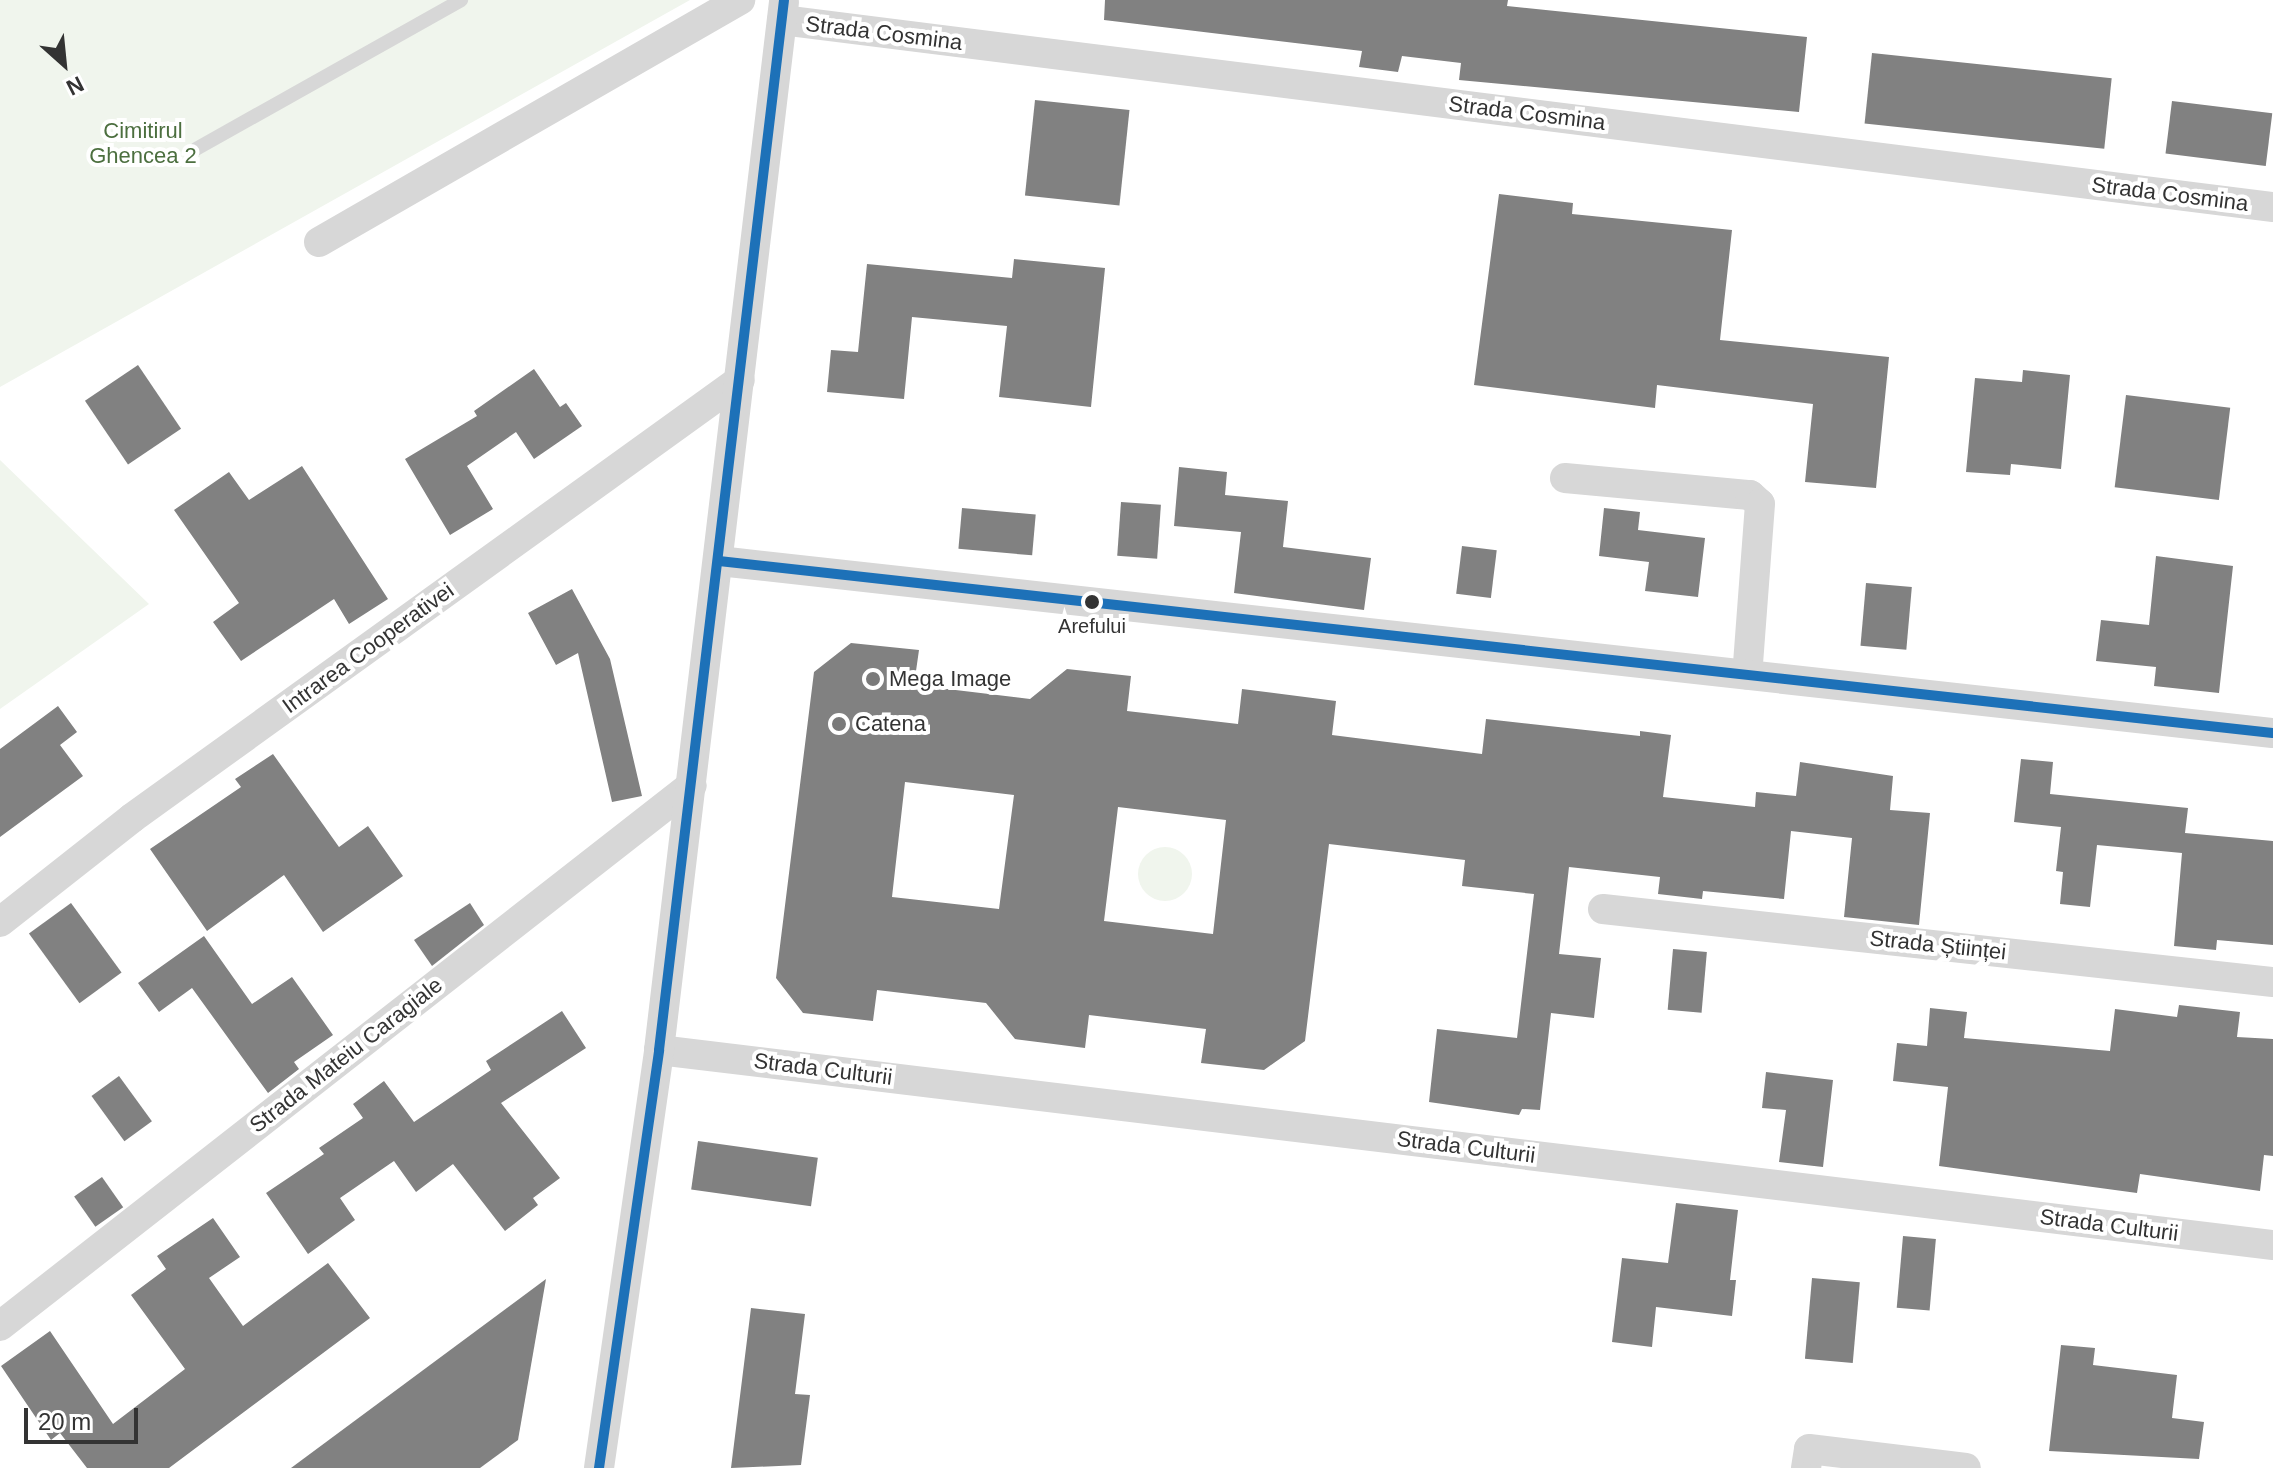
<!DOCTYPE html>
<meta charset="utf-8">
<style>
body{margin:0}
#map{position:relative;width:2273px;height:1468px;overflow:hidden;background:#fff;font-family:Arial,sans-serif}
div>[style]{position:absolute}
[style*='--x']{left:calc(var(--x)*1px);top:calc(var(--y)*1px);width:calc(var(--w)*1px);rotate:calc(var(--a)*1deg)}
.green>*{inset:0;background:#f0f5ed}
.round{border-radius:50%}
.building>*{inset:0;background:#818181;transform-origin:0 0}
.lane>*{height:14px;margin:-7px;padding:0 7px;transform-origin:7px;border-radius:7px;background:#d7d7d7}
.street>*{height:30px;margin:-15px;padding:0 15px;transform-origin:15px;border-radius:15px;background:#d7d7d7}
.bus-1>*{height:10px;margin:-5px;padding:0 5px;transform-origin:5px;border-radius:5px;background:#1d71b8}
.dots>*{width:22px;height:22px;translate:-50% -50%;box-sizing:border-box;border:4px solid #fff;border-radius:50%}
span{translate:-50% -50%;white-space:nowrap;text-align:center;line-height:1.15;-webkit-text-stroke:8px #fff;paint-order:stroke}
.bus-label{font-size:20px;color:#333}
.street-label{font-size:22px;color:#333}
.park-label{font-size:22px;color:#4c6f3f}
.poi-label{font-size:22px;color:#333}
.left{translate:0 -50%;text-align:left}
.north{position:absolute;left:24px;top:24px;width:80px;height:80px;-webkit-text-stroke:6px #fff;paint-order:stroke;rotate:153deg;font-size:22px;font-weight:700;line-height:32px;text-align:center;color:#333}
.north::after{content:'';display:block;margin:auto;width:28px;height:36px;background:#333;clip-path:polygon(50% 0,100% 100%,50% 72%,0 100%)}
.scale{position:absolute;left:24px;top:1408px;width:114px;height:36px;box-sizing:border-box;border:4px solid #333;border-top:0;padding-left:10px;font-size:24px;line-height:28px;white-space:nowrap;color:#333;-webkit-text-stroke:6px #fff;paint-order:stroke}
</style>
<div id="map">
<div class="green">
<div style="clip-path:polygon(0 0,690px 0,0 387px)"></div>
<div style="clip-path:polygon(0 460px,149px 604px,0 709px)"></div>
<div class="round" style="left:1138px;top:847px;width:54px;height:54px"></div>
</div>
<div class="building">
<div style="clip-path:polygon(1105px 0,1508px 0,1507px 6px,1807px 37px,1799px 112px,1459px 80px,1461px 63px,1402px 56px,1398px 72px,1359px 67px,1362px 51px,1104px 20px)"></div>
<div style="left:1872px;top:53px;width:241px;height:71px;rotate:6deg"></div>
<div style="left:1035px;top:100px;width:95px;height:96px;rotate:6deg"></div>
<div style="left:2172px;top:101px;width:101px;height:53px;rotate:7deg"></div>
<div style="clip-path:polygon(1499px 194px,1573px 203px,1572px 214px,1732px 230px,1720px 340px,1889px 357px,1876px 488px,1805px 482px,1813px 404px,1657px 385px,1655px 408px,1474px 385px)"></div>
<div style="clip-path:polygon(1014px 259px,1105px 268px,1091px 407px,999px 397px,1007px 326px,912px 317px,904px 399px,827px 392px,831px 350px,858px 352px,867px 264px,1012px 278px)"></div>
<div style="left:138px;top:365px;width:77px;height:64px;rotate:56deg"></div>
<div style="clip-path:polygon(534px 369px,560px 407px,566px 403px,582px 426px,534px 459px,516px 432px,467px 466px,493px 509px,450px 535px,405px 459px,477px 416px,474px 411px)"></div>
<div style="clip-path:polygon(2023px 370px,2070px 375px,2061px 469px,2011px 464px,2010px 475px,1966px 472px,1975px 378px,2022px 382px)"></div>
<div style="left:2126px;top:395px;width:105px;height:93px;rotate:7deg"></div>
<div style="clip-path:polygon(302px 466px,388px 599px,349px 624px,334px 599px,241px 661px,213px 622px,239px 603px,174px 510px,229px 472px,249px 500px)"></div>
<div style="clip-path:polygon(1179px 467px,1227px 472px,1225px 495px,1288px 501px,1283px 547px,1371px 558px,1364px 610px,1234px 593px,1241px 532px,1174px 526px)"></div>
<div style="left:1121px;top:502px;width:40px;height:54px;rotate:4deg"></div>
<div style="left:962px;top:508px;width:74px;height:41px;rotate:5deg"></div>
<div style="clip-path:polygon(1604px 508px,1640px 512px,1638px 530px,1705px 538px,1698px 597px,1645px 591px,1649px 562px,1599px 556px)"></div>
<div style="left:1462px;top:546px;width:35px;height:48px;rotate:7deg"></div>
<div style="clip-path:polygon(2156px 556px,2233px 566px,2219px 693px,2154px 686px,2156px 667px,2096px 661px,2101px 620px,2149px 625px)"></div>
<div style="left:1866px;top:583px;width:46px;height:63px;rotate:5deg"></div>
<div style="clip-path:polygon(572px 589px,610px 659px,642px 796px,612px 802px,578px 653px,556px 665px,528px 613px)"></div>
<div style="clip-path:polygon(evenodd,851px 643px,919px 650px,914px 685px,1030px 699px,1067px 669px,1131px 676px,1127px 711px,1238px 724px,1242px 689px,1336px 701px,1332px 735px,1482px 754px,1486px 719px,1640px 736px,1640px 731px,1671px 735px,1663px 797px,1755px 807px,1756px 792px,1796px 796px,1800px 762px,1893px 776px,1890px 810px,1930px 813px,1919px 925px,1844px 917px,1852px 838px,1791px 831px,1784px 899px,1703px 891px,1702px 899px,1658px 894px,1660px 877px,1569px 867px,1559px 954px,1601px 958px,1594px 1018px,1551px 1013px,1540px 1110px,1522px 1109px,1519px 1115px,1429px 1102px,1437px 1029px,1517px 1038px,1534px 894px,1462px 886px,1465px 860px,1329px 844px,1305px 1041px,1264px 1070px,1201px 1063px,1206px 1029px,1089px 1015px,1085px 1048px,1015px 1039px,986px 1003px,877px 990px,873px 1021px,803px 1013px,776px 978px,814px 672px,851px 643px,905px 782px,1014px 795px,999px 909px,892px 897px,905px 782px,851px 643px,1118px 807px,1226px 820px,1213px 934px,1104px 921px,1118px 807px)"></div>
<div style="clip-path:polygon(58px 706px,77px 732px,60px 745px,83px 776px,0 837px,0 749px)"></div>
<div style="clip-path:polygon(273px 754px,339px 847px,368px 826px,403px 876px,323px 932px,284px 875px,207px 931px,150px 849px,241px 787px,235px 779px)"></div>
<div style="clip-path:polygon(2021px 759px,2053px 762px,2050px 794px,2188px 808px,2185px 833px,2273px 841px,2273px 945px,2217px 940px,2216px 950px,2174px 946px,2182px 853px,2097px 845px,2090px 907px,2060px 904px,2063px 872px,2056px 871px,2061px 827px,2014px 822px)"></div>
<div style="left:71px;top:903px;width:86px;height:52px;rotate:54deg"></div>
<div style="clip-path:polygon(470px 903px,484px 925px,432px 966px,414px 940px)"></div>
<div style="clip-path:polygon(204px 936px,252px 1004px,292px 977px,333px 1035px,294px 1062px,299px 1069px,268px 1093px,192px 988px,159px 1012px,138px 983px)"></div>
<div style="left:1673px;top:949px;width:34px;height:61px;rotate:5deg"></div>
<div style="clip-path:polygon(2179px 1005px,2240px 1012px,2237px 1037px,2273px 1039px,2273px 1156px,2264px 1155px,2260px 1191px,2140px 1174px,2137px 1193px,1939px 1166px,1948px 1087px,1893px 1081px,1897px 1043px,1927px 1046px,1930px 1008px,1967px 1012px,1964px 1038px,2110px 1051px,2115px 1009px,2177px 1017px)"></div>
<div style="clip-path:polygon(562px 1011px,586px 1048px,501px 1103px,560px 1178px,533px 1198px,538px 1205px,505px 1231px,453px 1164px,416px 1192px,394px 1161px,340px 1198px,355px 1220px,308px 1254px,266px 1193px,324px 1154px,319px 1148px,363px 1118px,353px 1104px,384px 1081px,414px 1122px,491px 1070px,486px 1061px)"></div>
<div style="clip-path:polygon(1766px 1072px,1833px 1080px,1823px 1167px,1779px 1162px,1786px 1110px,1762px 1108px)"></div>
<div style="left:119px;top:1076px;width:56px;height:34px;rotate:54deg"></div>
<div style="left:698px;top:1141px;width:121px;height:49px;rotate:8deg"></div>
<div style="left:102px;top:1177px;width:37px;height:34px;rotate:55deg"></div>
<div style="clip-path:polygon(1676px 1203px,1738px 1210px,1730px 1280px,1736px 1280px,1732px 1316px,1656px 1307px,1652px 1347px,1612px 1342px,1622px 1258px,1668px 1263px)"></div>
<div style="clip-path:polygon(213px 1218px,240px 1257px,209px 1278px,243px 1326px,328px 1263px,370px 1318px,169px 1468px,87px 1468px,60px 1433px,51px 1440px,1px 1366px,50px 1331px,113px 1424px,185px 1369px,131px 1295px,166px 1269px,157px 1256px)"></div>
<div style="left:1903px;top:1236px;width:33px;height:72px;rotate:5deg"></div>
<div style="left:1812px;top:1278px;width:48px;height:81px;rotate:5deg"></div>
<div style="clip-path:polygon(546px 1279px,518px 1440px,480px 1468px,291px 1468px)"></div>
<div style="clip-path:polygon(751px 1308px,805px 1314px,795px 1394px,810px 1395px,801px 1465px,731px 1468px)"></div>
<div style="clip-path:polygon(2061px 1345px,2095px 1348px,2093px 1365px,2177px 1375px,2172px 1418px,2204px 1422px,2199px 1459px,2049px 1451px)"></div>
</div>
<div class="lane">
<div style="--x:196;--y:149;--w:304;--a:-29.3"></div>
</div>
<div class="street">
<div style="--x:782;--y:20;--w:1503;--a:7.15"></div>
<div style="--x:319;--y:242;--w:486;--a:-29.9"></div>
<div style="--x:1565;--y:478;--w:186;--a:5.3"></div>
<div style="--x:1750;--y:495;--w:13;--a:42"></div>
<div style="--x:1760;--y:504;--w:171;--a:94.3"></div>
<div style="--x:719;--y:561;--w:1563;--a:6.32"></div>
<div style="--x:1603;--y:909;--w:674;--a:6.22"></div>
<div style="--x:0;--y:922;--w:168;--a:-38.2"></div>
<div style="--x:132;--y:818;--w:749;--a:-35.77"></div>
<div style="--x:659;--y:1050;--w:1626;--a:6.89"></div>
<div style="--x:0;--y:1326;--w:878;--a:-38.02"></div>
<div style="--x:599;--y:1468;--w:422;--a:-81.8"></div>
<div style="--x:659;--y:1050;--w:1055;--a:-83.2"></div>
<div style="--x:1806;--y:1468;--w:19;--a:-81"></div>
<div style="--x:1809;--y:1449;--w:158;--a:6.9"></div>
</div>
<div class="bus-1">
<div style="--x:719;--y:561;--w:1563;--a:6.32"></div>
<div style="--x:599;--y:1468;--w:422;--a:-81.8"></div>
<div style="--x:659;--y:1050;--w:1057;--a:-83.21"></div>
</div>
<div class="dots">
<div style="left:1092px;top:602px;background:#333"></div>
<div style="left:873px;top:679px;background:#7a7a7a"></div>
<div style="left:839px;top:724px;background:#7a7a7a"></div>
</div>
<div class="bus-label">
<span style="left:1092px;top:626px">Arefului</span>
</div>
<div class="street-label">
<span style="left:884px;top:33px;rotate:7deg">Strada Cosmina</span>
<span style="left:1527px;top:113px;rotate:7deg">Strada Cosmina</span>
<span style="left:2170px;top:194px;rotate:7deg">Strada Cosmina</span>
<span style="left:368px;top:648px;rotate:-36deg">Intrarea Cooperativei</span>
<span style="left:1938px;top:945px;rotate:6deg">Strada Științei</span>
<span style="left:346px;top:1055px;rotate:-38deg">Strada Mateiu Caragiale</span>
<span style="left:823px;top:1069px;rotate:7deg">Strada Culturii</span>
<span style="left:1466px;top:1147px;rotate:7deg">Strada Culturii</span>
<span style="left:2109px;top:1225px;rotate:7deg">Strada Culturii</span>
</div>
<div class="park-label">
<span style="left:143px;top:143px">Cimitirul<br>Ghencea 2</span>
</div>
<div class="poi-label">
<span class="left" style="left:889px;top:679px">Mega Image</span>
<span class="left" style="left:855px;top:724px">Catena</span>
</div>
<div class="north">N</div>
<div class="scale">20 m</div>
</div>
